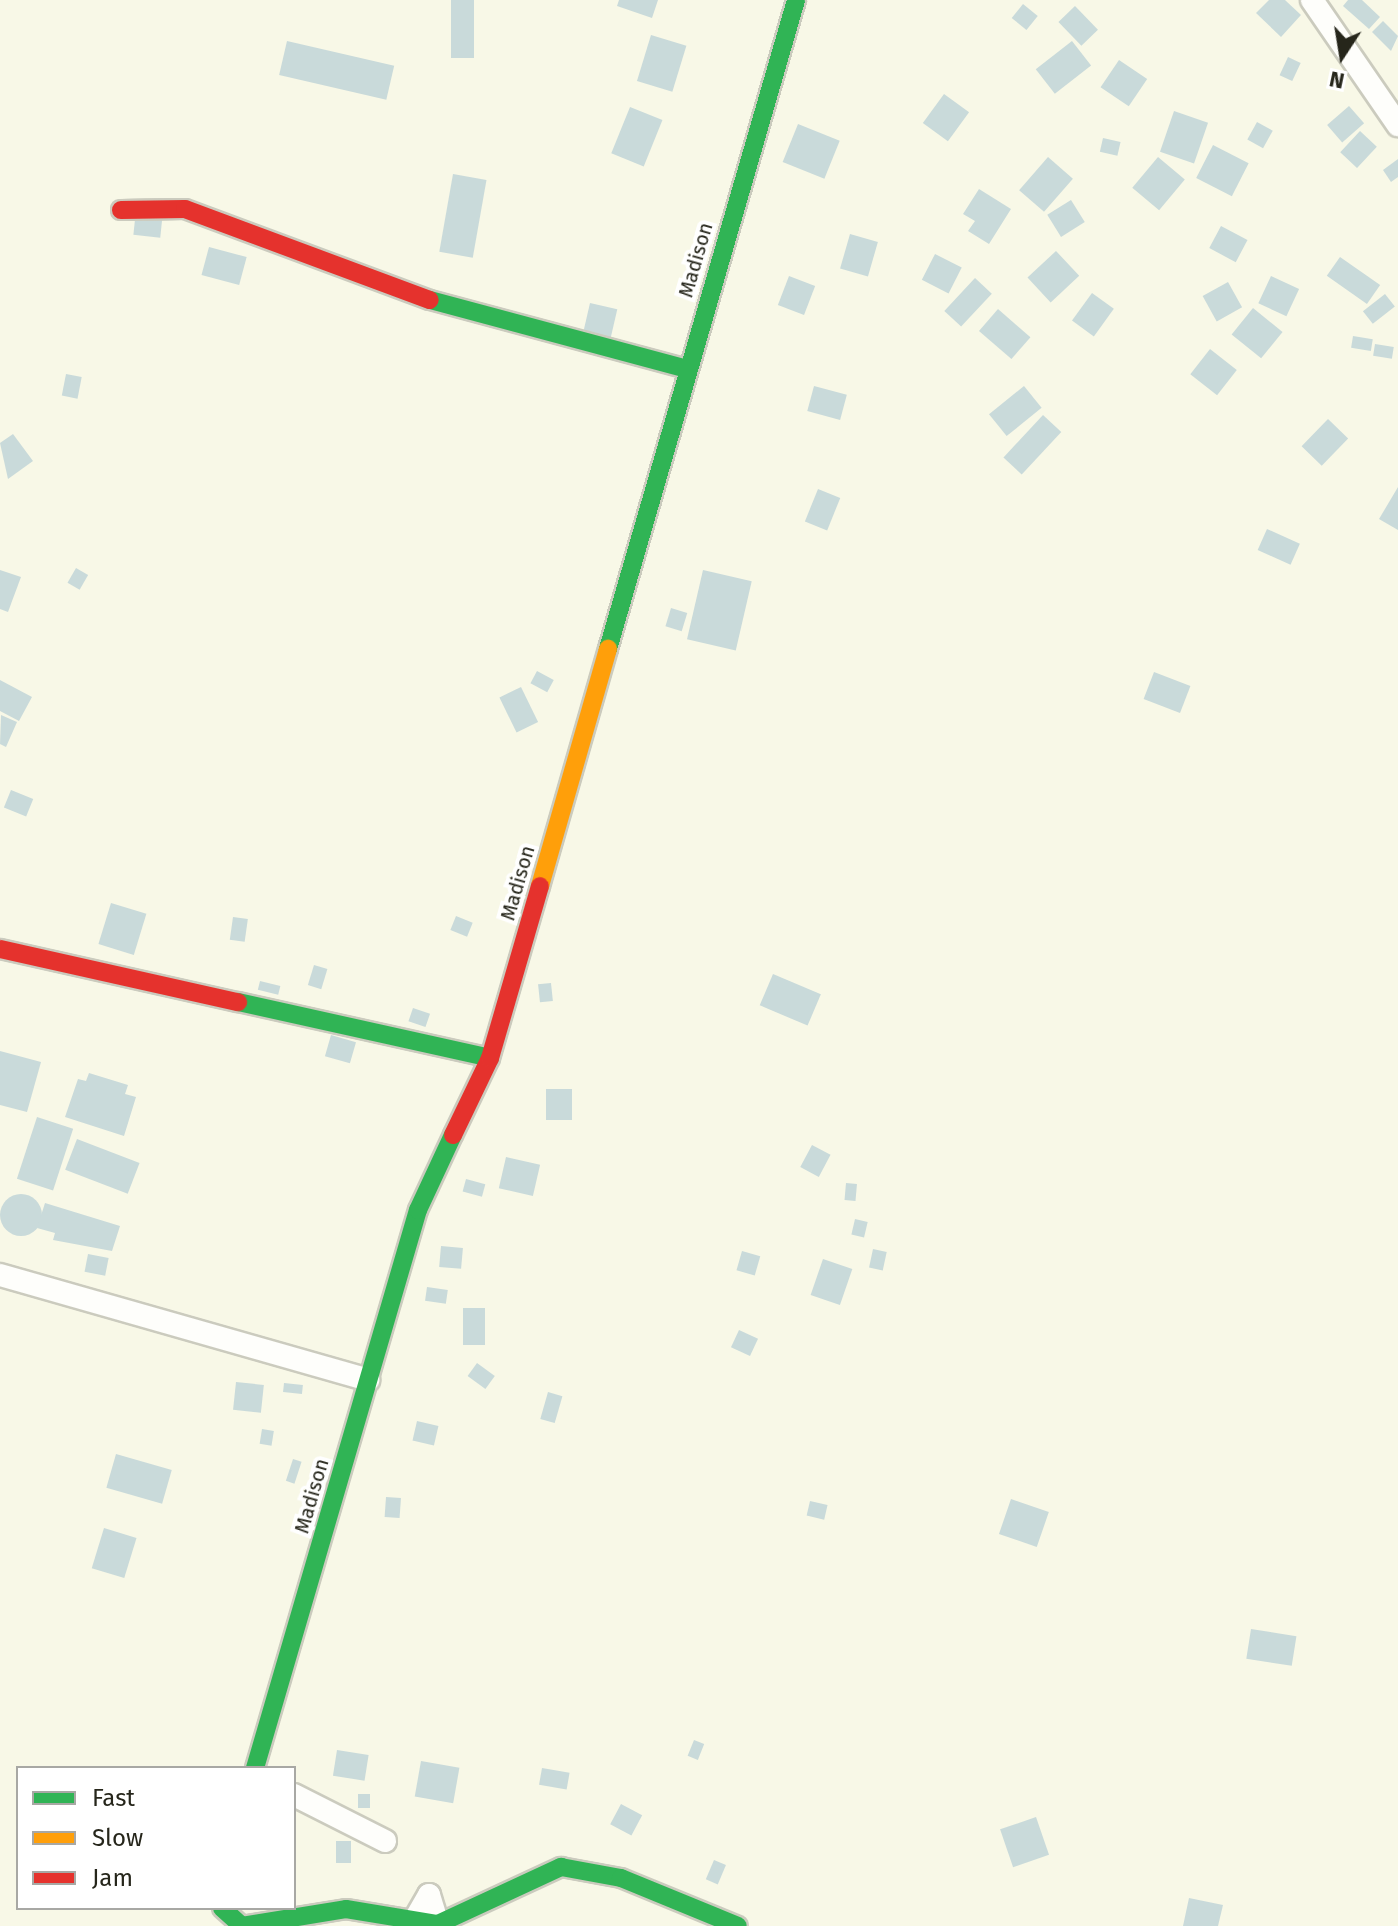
<!DOCTYPE html>
<style>
body{margin:0}
#map{position:relative;width:1398px;height:1926px;overflow:hidden;background:#f8f8e7;font-family:"Fira Sans",sans-serif}
div>[style]{position:absolute}
[style*='--x']{left:calc(var(--x)*1px);top:calc(var(--y)*1px);width:calc(var(--w)*1px);rotate:calc(var(--a)*1deg)}
.building>*{inset:0;background:#c9dada;transform-origin:0 0}
.round{border-radius:50%}
.roads{filter:drop-shadow(2px 0 #cbcbbe) drop-shadow(-2px 0 #cbcbbe) drop-shadow(0 2px #cbcbbe) drop-shadow(0 -2px #cbcbbe)}
.street>*{height:22px;margin:-11px;padding:0 11px;transform-origin:11px;border-radius:11px;background:#fefefb}
.fast>*{height:18px;margin:-9px;padding:0 9px;transform-origin:9px;border-radius:9px;background:#30b455}
.slow>*{height:18px;margin:-9px;padding:0 9px;transform-origin:9px;border-radius:9px;background:#ff9f0a}
.jam>*{height:18px;margin:-9px;padding:0 9px;transform-origin:9px;border-radius:9px;background:#e5322d}
span{translate:-50% -50%;white-space:nowrap;text-align:center;line-height:1.15;-webkit-text-stroke:8px #fff;paint-order:stroke}
.street-label{font-size:20px;color:#26261b}
.legend{position:absolute;left:16px;top:1766px;width:280px;height:144px;box-sizing:border-box;background:#fff;border:2px solid #a8a8a4;margin:0;padding:10px 14px;list-style:none;font-size:24px;color:#26261b}
.legend li{display:flex;align-items:center;gap:16px;height:40px}
.legend b{width:40px;border:2px solid #a8a8a4}
.north{position:absolute;left:1302px;top:16px;width:80px;height:80px;-webkit-text-stroke:6px #fff;paint-order:stroke;rotate:192deg;font-size:22px;font-weight:700;line-height:32px;text-align:center;color:#26261b}
.north::after{content:'';display:block;margin:auto;width:28px;height:36px;background:#26261b;clip-path:polygon(50% 0,100% 100%,50% 72%,0 100%)}
</style>
<div id="map">
<div class="building">
<div style="left:451px;top:0;width:23px;height:58px"></div>
<div style="clip-path:polygon(619px 0,658px 0,652px 18px,617px 6px)"></div>
<div style="clip-path:polygon(1269px 0,1285px 0,1301px 15px,1281px 37px,1256px 13px)"></div>
<div style="clip-path:polygon(1348px 0,1362px 0,1380px 17px,1369px 29px,1343px 6px)"></div>
<div style="left:1023px;top:4px;width:19px;height:18px;rotate:39deg"></div>
<div style="left:1075px;top:6px;width:33px;height:23px;rotate:46deg"></div>
<div style="clip-path:polygon(1383px 21px,1398px 36px,1391px 51px,1372px 32px)"></div>
<div style="left:651px;top:35px;width:37px;height:48px;rotate:17deg"></div>
<div style="left:287px;top:41px;width:110px;height:35px;rotate:13deg"></div>
<div style="left:1072px;top:41px;width:31px;height:46px;rotate:52deg"></div>
<div style="left:1288px;top:57px;width:14px;height:20px;rotate:25deg"></div>
<div style="left:1119px;top:60px;width:34px;height:33px;rotate:34deg"></div>
<div style="left:944px;top:94px;width:31px;height:36px;rotate:36deg"></div>
<div style="left:1349px;top:106px;width:23px;height:29px;rotate:49deg"></div>
<div style="left:630px;top:107px;width:35px;height:50px;rotate:22deg"></div>
<div style="left:1174px;top:111px;width:36px;height:43px;rotate:19deg"></div>
<div style="left:1257px;top:122px;width:18px;height:20px;rotate:29deg"></div>
<div style="left:798px;top:124px;width:45px;height:41px;rotate:22deg"></div>
<div style="left:1360px;top:131px;width:23px;height:29px;rotate:43deg"></div>
<div style="left:1103px;top:138px;width:18px;height:14px;rotate:13deg"></div>
<div style="left:1213px;top:145px;width:40px;height:37px;rotate:27deg"></div>
<div style="left:1048px;top:157px;width:33px;height:44px;rotate:41deg"></div>
<div style="left:1158px;top:157px;width:35px;height:40px;rotate:40deg"></div>
<div style="clip-path:polygon(1398px 159px,1398px 177px,1391px 182px,1383px 170px)"></div>
<div style="left:453px;top:174px;width:34px;height:79px;rotate:10deg"></div>
<div style="clip-path:polygon(979px 189px,1011px 209px,989px 244px,968px 231px,975px 221px,963px 214px)"></div>
<div style="left:1071px;top:200px;width:26px;height:28px;rotate:58deg"></div>
<div style="left:136px;top:210px;width:27px;height:25px;rotate:6deg"></div>
<div style="left:1221px;top:226px;width:30px;height:25px;rotate:28deg"></div>
<div style="left:850px;top:234px;width:29px;height:36px;rotate:16deg"></div>
<div style="left:209px;top:247px;width:39px;height:29px;rotate:15deg"></div>
<div style="left:1056px;top:251px;width:34px;height:39px;rotate:47deg"></div>
<div style="left:935px;top:254px;width:30px;height:29px;rotate:27deg"></div>
<div style="left:1340px;top:257px;width:49px;height:23px;rotate:35deg"></div>
<div style="left:789px;top:276px;width:28px;height:31px;rotate:21deg"></div>
<div style="left:1271px;top:276px;width:31px;height:30px;rotate:25deg"></div>
<div style="left:975px;top:278px;width:23px;height:45px;rotate:43deg"></div>
<div style="left:1228px;top:282px;width:29px;height:29px;rotate:61deg"></div>
<div style="left:1092px;top:293px;width:27px;height:34px;rotate:36deg"></div>
<div style="left:1385px;top:294px;width:16px;height:28px;rotate:52deg"></div>
<div style="left:590px;top:303px;width:28px;height:30px;rotate:13deg"></div>
<div style="left:1253px;top:308px;width:38px;height:34px;rotate:39deg"></div>
<div style="left:998px;top:309px;width:43px;height:29px;rotate:41deg"></div>
<div style="left:1353px;top:336px;width:20px;height:12px;rotate:9deg"></div>
<div style="left:1375px;top:344px;width:19px;height:12px;rotate:9deg"></div>
<div style="left:1210px;top:349px;width:34px;height:32px;rotate:38deg"></div>
<div style="left:66px;top:374px;width:16px;height:22px;rotate:11deg"></div>
<div style="left:814px;top:386px;width:34px;height:26px;rotate:15deg"></div>
<div style="left:1024px;top:386px;width:28px;height:45px;rotate:51deg"></div>
<div style="left:1043px;top:415px;width:25px;height:58px;rotate:43deg"></div>
<div style="left:1328px;top:419px;width:28px;height:38px;rotate:44deg"></div>
<div style="clip-path:polygon(13px 434px,33px 461px,8px 479px,0 443px)"></div>
<div style="clip-path:polygon(1398px 487px,1398px 530px,1379px 519px)"></div>
<div style="left:818px;top:489px;width:24px;height:35px;rotate:22deg"></div>
<div style="left:1267px;top:529px;width:36px;height:23px;rotate:24deg"></div>
<div style="left:76px;top:568px;width:14px;height:17px;rotate:30deg"></div>
<div style="clip-path:polygon(0 570px,21px 577px,8px 612px,0 609px)"></div>
<div style="left:703px;top:570px;width:50px;height:71px;rotate:13deg"></div>
<div style="left:671px;top:608px;width:17px;height:19px;rotate:17deg"></div>
<div style="left:537px;top:671px;width:19px;height:14px;rotate:28deg"></div>
<div style="left:1154px;top:672px;width:39px;height:29px;rotate:21deg"></div>
<div style="clip-path:polygon(0 680px,32px 697px,19px 721px,0 711px)"></div>
<div style="left:521px;top:687px;width:39px;height:24px;rotate:64deg"></div>
<div style="clip-path:polygon(1px 715px,17px 722px,6px 747px,0 744px)"></div>
<div style="left:11px;top:790px;width:24px;height:19px;rotate:22deg"></div>
<div style="left:111px;top:903px;width:37px;height:43px;rotate:17deg"></div>
<div style="left:456px;top:916px;width:18px;height:15px;rotate:22deg"></div>
<div style="left:233px;top:917px;width:15px;height:23px;rotate:8deg"></div>
<div style="left:314px;top:965px;width:14px;height:21px;rotate:17deg"></div>
<div style="left:773px;top:974px;width:52px;height:34px;rotate:23deg"></div>
<div style="left:260px;top:981px;width:21px;height:9px;rotate:14deg"></div>
<div style="left:551px;top:983px;width:18px;height:13px;rotate:84deg"></div>
<div style="left:413px;top:1008px;width:18px;height:14px;rotate:19deg"></div>
<div style="left:331px;top:1035px;width:26px;height:22px;rotate:16deg"></div>
<div style="clip-path:polygon(0 1051px,41px 1062px,27px 1112px,0 1105px)"></div>
<div style="clip-path:polygon(89px 1073px,128px 1085px,125px 1094px,136px 1097px,124px 1136px,65px 1117px,78px 1079px,86px 1081px)"></div>
<div style="left:546px;top:1089px;width:26px;height:31px"></div>
<div style="left:37px;top:1117px;width:38px;height:65px;rotate:18deg"></div>
<div style="left:77px;top:1139px;width:67px;height:33px;rotate:21deg"></div>
<div style="left:812px;top:1145px;width:21px;height:25px;rotate:28deg"></div>
<div style="left:506px;top:1157px;width:35px;height:32px;rotate:13deg"></div>
<div style="left:466px;top:1179px;width:20px;height:13px;rotate:15deg"></div>
<div style="left:846px;top:1183px;width:11px;height:17px;rotate:5deg"></div>
<div class="round" style="left:0;top:1194px;width:42px;height:42px"></div>
<div style="clip-path:polygon(45px 1203px,120px 1226px,112px 1251px,53px 1240px,55px 1233px,37px 1228px)"></div>
<div style="left:855px;top:1219px;width:13px;height:16px;rotate:13deg"></div>
<div style="left:441px;top:1246px;width:22px;height:21px;rotate:5deg"></div>
<div style="left:873px;top:1249px;width:14px;height:19px;rotate:12deg"></div>
<div style="left:742px;top:1251px;width:19px;height:20px;rotate:16deg"></div>
<div style="left:88px;top:1254px;width:21px;height:18px;rotate:11deg"></div>
<div style="left:823px;top:1259px;width:31px;height:38px;rotate:19deg"></div>
<div style="left:427px;top:1287px;width:21px;height:14px;rotate:8deg"></div>
<div style="left:485px;top:1308px;width:37px;height:22px;rotate:90deg"></div>
<div style="left:739px;top:1330px;width:21px;height:19px;rotate:25deg"></div>
<div style="left:477px;top:1363px;width:22px;height:16px;rotate:36deg"></div>
<div style="left:236px;top:1382px;width:28px;height:28px;rotate:6deg"></div>
<div style="left:284px;top:1383px;width:19px;height:9px;rotate:6deg"></div>
<div style="left:548px;top:1392px;width:15px;height:28px;rotate:16deg"></div>
<div style="left:417px;top:1421px;width:22px;height:20px;rotate:13deg"></div>
<div style="left:262px;top:1429px;width:12px;height:15px;rotate:9deg"></div>
<div style="left:116px;top:1454px;width:58px;height:35px;rotate:16deg"></div>
<div style="left:293px;top:1459px;width:9px;height:23px;rotate:18deg"></div>
<div style="left:386px;top:1497px;width:15px;height:20px;rotate:4deg"></div>
<div style="left:1011px;top:1499px;width:40px;height:37px;rotate:19deg"></div>
<div style="left:810px;top:1501px;width:18px;height:15px;rotate:13deg"></div>
<div style="left:104px;top:1528px;width:34px;height:42px;rotate:17deg"></div>
<div style="left:1251px;top:1629px;width:46px;height:30px;rotate:9deg"></div>
<div style="left:694px;top:1740px;width:11px;height:17px;rotate:22deg"></div>
<div style="left:337px;top:1750px;width:32px;height:26px;rotate:9deg"></div>
<div style="left:421px;top:1761px;width:39px;height:36px;rotate:10deg"></div>
<div style="left:542px;top:1768px;width:28px;height:17px;rotate:10deg"></div>
<div style="left:358px;top:1794px;width:12px;height:14px"></div>
<div style="left:621px;top:1804px;width:24px;height:23px;rotate:28deg"></div>
<div style="left:1036px;top:1817px;width:40px;height:38px;rotate:71deg"></div>
<div style="left:351px;top:1841px;width:22px;height:15px;rotate:90deg"></div>
<div style="left:714px;top:1860px;width:13px;height:21px;rotate:23deg"></div>
<div style="clip-path:polygon(1189px 1898px,1223px 1905px,1218px 1926px,1183px 1926px)"></div>
</div>
<div class="roads">
<div class="street">
<div style="--x:1312;--y:0;--w:152;--a:55.5"></div>
<div style="--x:0;--y:1275;--w:383;--a:15.9"></div>
<div style="--x:294;--y:1795;--w:102;--a:26.8"></div>
<div style="--x:414;--y:1921;--w:30;--a:-60"></div>
<div style="--x:429;--y:1895;--w:30;--a:73"></div>
</div>
<div class="fast">
<div style="--x:430;--y:300;--w:267;--a:15"></div>
<div style="--x:608;--y:649;--w:676;--a:-73.84"></div>
<div style="--x:238;--y:1002;--w:258;--a:12.5"></div>
<div style="--x:255;--y:1768;--w:581;--a:-73.72"></div>
<div style="--x:418;--y:1210;--w:83;--a:-65"></div>
<div style="--x:222;--y:1908;--w:27;--a:42"></div>
<div style="--x:242;--y:1926;--w:105;--a:-9.3"></div>
<div style="--x:346;--y:1909;--w:93;--a:9.3"></div>
<div style="--x:438;--y:1924;--w:136;--a:-24.9"></div>
<div style="--x:561;--y:1867;--w:61;--a:10.4"></div>
<div style="--x:621;--y:1878;--w:126;--a:22.3"></div>
</div>
<div class="slow">
<div style="--x:540;--y:886;--w:247;--a:-74"></div>
</div>
<div class="jam">
<div style="--x:121;--y:210;--w:64;--a:-0.9"></div>
<div style="--x:185;--y:209;--w:261;--a:20.4"></div>
<div style="--x:0;--y:949;--w:244;--a:12.6"></div>
<div style="--x:453;--y:1135;--w:85;--a:-64.3"></div>
<div style="--x:490;--y:1058;--w:179;--a:-73.8"></div>
</div>
</div>
<div class="street-label">
<span style="left:696px;top:260px;rotate:-74deg">Madison</span>
<span style="left:518px;top:883px;rotate:-74deg">Madison</span>
<span style="left:312px;top:1496px;rotate:-74deg">Madison</span>
</div>
<ul class="legend">
<li><b style="height:10px;background:#30b455"></b>Fast</li>
<li><b style="height:10px;background:#ff9f0a"></b>Slow</li>
<li><b style="height:10px;background:#e5322d"></b>Jam</li>
</ul>
<div class="north">N</div>
</div>
